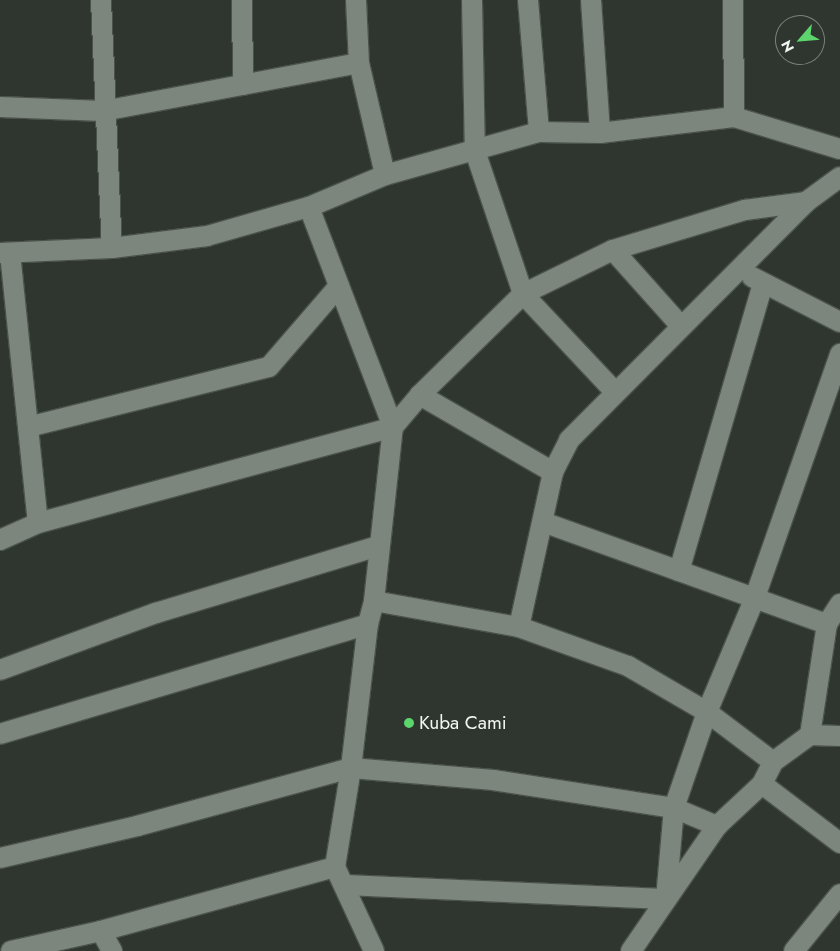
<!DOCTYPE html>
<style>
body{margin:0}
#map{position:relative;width:840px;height:951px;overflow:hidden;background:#2e362f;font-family:Jost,sans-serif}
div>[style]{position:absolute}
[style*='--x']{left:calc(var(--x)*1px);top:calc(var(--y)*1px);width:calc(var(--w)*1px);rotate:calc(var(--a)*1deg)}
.roads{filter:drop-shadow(1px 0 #4b524b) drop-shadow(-1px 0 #4b524b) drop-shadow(0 1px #4b524b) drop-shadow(0 -1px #4b524b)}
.minor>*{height:20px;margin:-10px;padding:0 10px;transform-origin:10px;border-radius:10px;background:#7d867d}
.dots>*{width:14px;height:14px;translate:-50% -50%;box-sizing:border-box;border:2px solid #2e362f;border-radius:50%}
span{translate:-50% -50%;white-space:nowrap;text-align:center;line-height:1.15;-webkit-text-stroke:5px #2e362f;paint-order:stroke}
.poi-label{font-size:19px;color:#f1f6f1}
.left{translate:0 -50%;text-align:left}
.north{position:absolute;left:775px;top:15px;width:50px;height:50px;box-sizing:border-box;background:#2e362f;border:1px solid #7c837d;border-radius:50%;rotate:243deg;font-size:14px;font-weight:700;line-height:20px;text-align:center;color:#f1f6f1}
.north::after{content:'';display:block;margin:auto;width:18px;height:22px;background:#5cd56d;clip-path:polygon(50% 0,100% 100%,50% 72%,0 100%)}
</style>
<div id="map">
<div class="roads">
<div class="minor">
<div style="--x:101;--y:0;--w:248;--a:87.5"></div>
<div style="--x:242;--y:0;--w:85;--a:89.3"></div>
<div style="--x:356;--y:0;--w:63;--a:87.3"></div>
<div style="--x:359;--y:63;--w:115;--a:76.9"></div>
<div style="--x:472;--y:0;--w:151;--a:88.9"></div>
<div style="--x:475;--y:151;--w:151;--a:71.4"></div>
<div style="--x:523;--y:294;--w:134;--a:46.8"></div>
<div style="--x:528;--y:0;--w:132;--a:85.2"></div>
<div style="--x:591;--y:0;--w:133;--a:86.1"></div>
<div style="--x:733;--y:0;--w:117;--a:89.5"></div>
<div style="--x:0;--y:107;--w:103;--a:2.2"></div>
<div style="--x:103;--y:111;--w:260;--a:-10.6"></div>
<div style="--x:613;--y:250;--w:101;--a:48.2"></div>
<div style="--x:0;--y:253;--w:112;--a:-2.6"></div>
<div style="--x:112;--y:248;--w:96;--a:-7.2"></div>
<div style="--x:207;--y:236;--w:106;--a:-15.9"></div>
<div style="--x:309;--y:207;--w:82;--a:-22.8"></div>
<div style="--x:385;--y:175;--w:160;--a:-15.6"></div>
<div style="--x:539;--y:132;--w:61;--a:0.9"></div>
<div style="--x:600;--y:133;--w:135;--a:-6.8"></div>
<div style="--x:734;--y:117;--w:111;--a:16.8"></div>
<div style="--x:10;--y:253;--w:271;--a:84.1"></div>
<div style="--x:752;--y:277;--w:99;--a:27.1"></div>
<div style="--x:420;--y:395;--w:154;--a:30.1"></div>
<div style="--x:28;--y:427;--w:248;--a:-14"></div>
<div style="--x:269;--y:367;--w:107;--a:-49.2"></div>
<div style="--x:543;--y:522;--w:302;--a:19.8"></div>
<div style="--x:0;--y:540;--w:42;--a:-24.1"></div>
<div style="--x:38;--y:523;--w:368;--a:-15.1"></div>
<div style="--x:393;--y:427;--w:235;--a:-110.9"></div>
<div style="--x:679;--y:571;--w:299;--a:-73.7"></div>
<div style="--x:374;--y:601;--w:147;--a:10.2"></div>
<div style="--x:519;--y:627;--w:116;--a:19.7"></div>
<div style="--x:628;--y:666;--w:91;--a:30.2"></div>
<div style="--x:707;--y:712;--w:83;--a:37.1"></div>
<div style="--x:519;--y:627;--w:159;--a:-77.6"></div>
<div style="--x:553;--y:472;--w:36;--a:-63"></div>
<div style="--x:569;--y:440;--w:336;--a:-45.1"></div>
<div style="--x:0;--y:670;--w:166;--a:-20.1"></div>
<div style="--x:156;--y:613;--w:232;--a:-16.8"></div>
<div style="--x:0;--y:734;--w:384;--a:-16.6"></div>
<div style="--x:810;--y:735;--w:30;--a:2"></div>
<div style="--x:762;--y:784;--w:98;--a:37.1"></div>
<div style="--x:0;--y:858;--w:141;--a:-13.1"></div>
<div style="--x:137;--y:826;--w:222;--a:-15.2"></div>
<div style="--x:351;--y:768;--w:143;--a:4.8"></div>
<div style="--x:493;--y:780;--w:183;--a:8.8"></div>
<div style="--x:674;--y:808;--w:47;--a:22.7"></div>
<div style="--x:344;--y:885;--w:322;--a:2.5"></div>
<div style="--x:666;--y:899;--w:91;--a:-85"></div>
<div style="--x:674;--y:808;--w:102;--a:-71"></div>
<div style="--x:707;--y:712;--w:121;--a:-67.2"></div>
<div style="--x:754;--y:600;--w:261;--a:-70.7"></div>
<div style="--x:101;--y:931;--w:23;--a:61"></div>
<div style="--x:11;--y:951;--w:92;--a:-12.5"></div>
<div style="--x:101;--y:931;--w:243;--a:-15.3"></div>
<div style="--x:374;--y:951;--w:93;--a:-114.9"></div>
<div style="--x:335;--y:867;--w:100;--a:-80.8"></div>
<div style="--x:351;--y:768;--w:145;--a:-83.3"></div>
<div style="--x:368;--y:624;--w:24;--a:-75"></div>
<div style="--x:374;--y:601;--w:175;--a:-83.8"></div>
<div style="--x:393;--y:427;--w:42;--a:-49.8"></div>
<div style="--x:420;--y:395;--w:144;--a:-44.4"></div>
<div style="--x:523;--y:294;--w:100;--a:-26.1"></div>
<div style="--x:613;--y:250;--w:138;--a:-16.9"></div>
<div style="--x:745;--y:210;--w:62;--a:-7.5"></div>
<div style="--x:806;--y:202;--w:42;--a:-36.3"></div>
<div style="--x:631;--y:951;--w:152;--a:-55.5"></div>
<div style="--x:717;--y:826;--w:62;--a:-43"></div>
<div style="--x:762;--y:784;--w:25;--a:-63"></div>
<div style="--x:773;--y:762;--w:46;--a:-36.1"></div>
<div style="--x:810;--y:735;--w:112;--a:-81.3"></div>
<div style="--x:827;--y:624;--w:24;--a:-57"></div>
<div style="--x:794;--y:951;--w:73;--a:-51.1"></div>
</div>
</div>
<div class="dots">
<div style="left:409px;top:723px;background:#5cd56d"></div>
</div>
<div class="poi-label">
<span class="left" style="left:419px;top:723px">Kuba Cami</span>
</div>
<div class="north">N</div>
</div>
